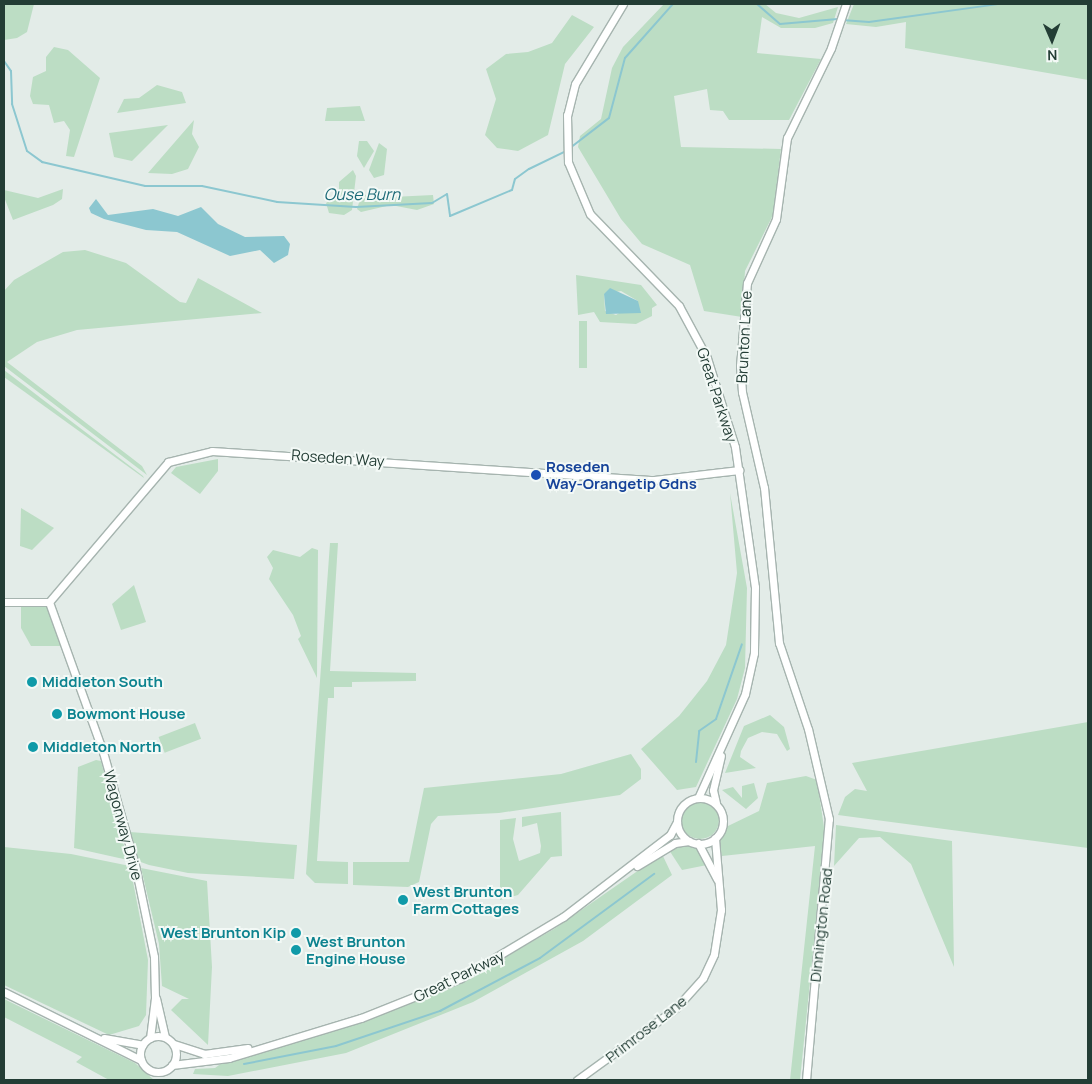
<!DOCTYPE html>
<style>
body{margin:0}
#map{position:relative;width:1092px;height:1084px;overflow:hidden;background:#e3ece8;font-family:Manrope,sans-serif}
div>[style]{position:absolute}
[style*='--x']{left:calc(var(--x)*1px);top:calc(var(--y)*1px);width:calc(var(--w)*1px);rotate:calc(var(--a)*1deg)}
.green>*{inset:0;background:#bcddc4;transform-origin:0 0}
.round{border-radius:50%}
.water>*{inset:0;background:#8cc7d0}
.stream>*{height:2px;margin:-1px;padding:0 1px;transform-origin:1px;border-radius:1px;background:#8cc7d0}
.roads{filter:drop-shadow(1px 0 #a6b4af) drop-shadow(-1px 0 #a6b4af) drop-shadow(0 1px #a6b4af) drop-shadow(0 -1px #a6b4af)}
.minor>*{height:7px;margin:-3.5px;padding:0 3.5px;transform-origin:3.5px;border-radius:3.5px;background:#fff}
.minor>.ring{margin:-3.5px;padding:0;box-sizing:content-box;background:none;border:7px solid #fff;border-radius:50%}
.dots>*{width:14px;height:14px;translate:-50% -50%;box-sizing:border-box;border:2px solid #f3f9f6;border-radius:50%}
span{translate:-50% -50%;white-space:nowrap;text-align:center;line-height:1.15;-webkit-text-stroke:4px #f3f9f6;paint-order:stroke}
.street-label{font-size:15px;color:#233d35}
.transit-label{font-size:15px;color:#164399;font-weight:700}
.left{translate:0 -50%;text-align:left}
.culture-label{font-size:15px;color:#0d838f;font-weight:700}
.right{translate:-100% -50%;text-align:right}
.water-label{font-size:16px;color:#1e6b78;font-style:italic}
.frame{position:absolute;inset:0;border:5px solid #233d35;pointer-events:none}
.north{position:absolute;left:1027px;top:15px;width:50px;height:50px;-webkit-text-stroke:4px #f3f9f6;paint-order:stroke;rotate:179deg;font-size:14px;font-weight:700;line-height:20px;text-align:center;color:#233d35}
.north::after{content:'';display:block;margin:auto;width:18px;height:22px;background:#233d35;clip-path:polygon(50% 0,100% 100%,50% 72%,0 100%)}
</style>
<div id="map">
<div class="green">
<div style="clip-path:polygon(4px 4px,34px 4px,27px 32px,17px 38px,4px 40px)"></div>
<div style="clip-path:polygon(664px 4px,765px 4px,776px 13px,799px 18px,838px 7px,833px 23px,815px 28px,781px 28px,762px 17px,757px 53px,821px 59px,789px 120px,729px 120px,723px 111px,710px 110px,707px 89px,674px 96px,681px 147px,781px 149px,773px 215px,745px 271px,742px 317px,704px 311px,690px 265px,642px 244px,621px 219px,578px 147px,580px 136px,601px 119px,612px 68px,623px 47px)"></div>
<div style="clip-path:polygon(854px 4px,1088px 4px,1088px 80px,905px 48px,906px 22px,876px 27px,846px 24px)"></div>
<div style="clip-path:polygon(572px 15px,594px 27px,565px 64px,548px 135px,518px 151px,497px 148px,485px 135px,496px 99px,486px 69px,506px 54px,528px 52px,552px 43px)"></div>
<div style="clip-path:polygon(54px 47px,68px 50px,100px 78px,74px 157px,66px 156px,70px 130px,64px 121px,54px 123px,49px 105px,33px 104px,30px 96px,33px 77px,46px 71px,46px 57px)"></div>
<div style="clip-path:polygon(157px 85px,182px 92px,186px 103px,117px 113px,124px 99px,139px 98px)"></div>
<div style="clip-path:polygon(360px 106px,365px 121px,325px 121px,327px 108px)"></div>
<div style="clip-path:polygon(194px 120px,192px 134px,199px 147px,188px 169px,172px 174px,148px 173px)"></div>
<div style="clip-path:polygon(168px 125px,132px 161px,114px 157px,109px 133px)"></div>
<div style="clip-path:polygon(359px 141px,367px 141px,374px 151px,364px 168px,357px 156px)"></div>
<div style="clip-path:polygon(379px 143px,387px 149px,384px 175px,374px 178px,369px 170px)"></div>
<div style="clip-path:polygon(353px 170px,356px 176px,352px 210px,344px 215px,329px 213px,326px 203px,339px 194px,339px 182px)"></div>
<div style="clip-path:polygon(63px 189px,62px 199px,53px 205px,13px 220px,4px 197px,4px 190px,38px 198px)"></div>
<div style="clip-path:polygon(362px 193px,372px 198px,433px 195px,434px 204px,417px 210px,391px 205px,361px 212px,357px 209px)"></div>
<div style="clip-path:polygon(85px 250px,126px 263px,180px 302px,186px 303px,198px 278px,262px 313px,77px 330px,37px 342px,7px 362px,142px 466px,147px 475px,4px 366px,4px 291px,14px 280px,63px 252px)"></div>
<div style="clip-path:polygon(evenodd,576px 275px,641px 285px,657px 305px,652px 308px,652px 316px,636px 324px,600px 322px,594px 312px,578px 315px,576px 275px,621px 291px,638px 301px,616px 315px,605px 311px,604px 294px,621px 291px)"></div>
<div style="left:579px;top:321px;width:8px;height:47px"></div>
<div style="clip-path:polygon(4px 370px,143px 476px,144px 478px,4px 377px)"></div>
<div style="clip-path:polygon(218px 459px,218px 471px,200px 494px,171px 473px,176px 467px)"></div>
<div style="clip-path:polygon(730px 493px,747px 588px,745px 668px,737px 699px,696px 787px,677px 790px,641px 749px,679px 716px,707px 681px,726px 645px,737px 573px)"></div>
<div style="clip-path:polygon(21px 508px,54px 528px,32px 550px,20px 546px)"></div>
<div style="clip-path:polygon(330px 543px,338px 543px,330px 671px,416px 673px,416px 681px,352px 682px,352px 687px,334px 687px,334px 698px,328px 698px,317px 861px,348px 862px,348px 884px,315px 883px,306px 874px)"></div>
<div style="clip-path:polygon(312px 548px,318px 550px,317px 678px,298px 639px,301px 636px,293px 615px,269px 579px,273px 568px,267px 557px,273px 550px,300px 557px)"></div>
<div style="clip-path:polygon(134px 585px,146px 622px,121px 630px,112px 604px)"></div>
<div style="clip-path:polygon(21px 606px,47px 607px,62px 646px,31px 646px,21px 628px)"></div>
<div style="clip-path:polygon(770px 715px,784px 727px,790px 749px,787px 751px,777px 734px,762px 732px,748px 738px,741px 751px,740px 757px,756px 768px,725px 773px,744px 726px)"></div>
<div style="clip-path:polygon(1088px 722px,1088px 848px,838px 815px,845px 797px,855px 789px,867px 791px,852px 763px)"></div>
<div style="left:195px;top:723px;width:17px;height:39px;rotate:69deg"></div>
<div style="clip-path:polygon(631px 754px,641px 769px,641px 779px,620px 795px,499px 813px,438px 816px,431px 824px,419px 882px,408px 887px,353px 885px,353px 862px,409px 862px,424px 788px,561px 774px)"></div>
<div style="clip-path:polygon(96px 760px,101px 761px,128px 860px,74px 848px,78px 767px)"></div>
<div style="clip-path:polygon(806px 776px,817px 780px,825px 834px,800px 1080px,790px 1080px,815px 846px,722px 856px,719px 843px,728px 826px,759px 811px,767px 783px)"></div>
<div style="clip-path:polygon(754px 783px,758px 798px,746px 809px,722px 790px,733px 787px,742px 798px,742px 786px)"></div>
<div class="round" style="left:681px;top:801px;width:38px;height:38px"></div>
<div style="clip-path:polygon(561px 812px,562px 856px,551px 857px,518px 895px,500px 900px,500px 820px,516px 818px,513px 839px,519px 861px,540px 853px,541px 846px,537px 823px,522px 827px,522px 817px)"></div>
<div style="clip-path:polygon(836px 825px,952px 841px,954px 967px,911px 864px,880px 837px,859px 838px,834px 866px)"></div>
<div style="clip-path:polygon(130px 832px,297px 845px,294px 879px,188px 873px,149px 865px,138px 861px)"></div>
<div style="clip-path:polygon(686px 844px,699px 849px,707px 865px,682px 870px,669px 850px)"></div>
<div style="clip-path:polygon(4px 847px,71px 854px,130px 866px,148px 960px,146px 1015px,139px 1026px,109px 1035px,4px 985px)"></div>
<div style="clip-path:polygon(662px 854px,672px 875px,583px 941px,473px 1002px,346px 1053px,228px 1076px,193px 1074px,195px 1069px,215px 1068px,226px 1060px,377px 1016px,459px 983px,554px 929px)"></div>
<div style="clip-path:polygon(141px 868px,207px 881px,212px 967px,208px 1045px,171px 1010px,182px 999px,189px 999px,162px 986px,159px 944px)"></div>
<div style="clip-path:polygon(4px 999px,135px 1063px,154px 1080px,109px 1080px,76px 1062px,82px 1057px,4px 1017px)"></div>
</div>
<div class="water">
<div style="clip-path:polygon(96px 199px,108px 215px,153px 209px,178px 216px,201px 207px,218px 224px,245px 237px,284px 236px,290px 244px,288px 255px,274px 263px,260px 250px,230px 256px,177px 232px,146px 230px,104px 219px,91px 213px,89px 208px)"></div>
<div style="clip-path:polygon(610px 288px,638px 301px,641px 313px,606px 314px,604px 294px)"></div>
</div>
<div class="stream">
<div style="--x:757;--y:4;--w:30;--a:41"></div>
<div style="--x:780;--y:24;--w:58;--a:-4.9"></div>
<div style="--x:842;--y:20;--w:27;--a:4"></div>
<div style="--x:869;--y:22;--w:130;--a:-7.9"></div>
<div style="--x:4;--y:61;--w:12;--a:55"></div>
<div style="--x:11;--y:71;--w:33;--a:88"></div>
<div style="--x:12;--y:104;--w:49;--a:72.3"></div>
<div style="--x:27;--y:151;--w:19;--a:36"></div>
<div style="--x:42;--y:162;--w:106;--a:13.1"></div>
<div style="--x:145;--y:186;--w:57;--a:0"></div>
<div style="--x:202;--y:186;--w:77;--a:12"></div>
<div style="--x:277;--y:202;--w:79;--a:3.6"></div>
<div style="--x:356;--y:207;--w:76;--a:-3"></div>
<div style="--x:432;--y:203;--w:17;--a:-31"></div>
<div style="--x:447;--y:194;--w:22;--a:82"></div>
<div style="--x:450;--y:216;--w:67;--a:-22.8"></div>
<div style="--x:512;--y:190;--w:11;--a:-75"></div>
<div style="--x:515;--y:179;--w:17;--a:-36"></div>
<div style="--x:529;--y:169;--w:41;--a:-25.9"></div>
<div style="--x:570;--y:148;--w:49;--a:-37.6"></div>
<div style="--x:609;--y:118;--w:62;--a:-75.1"></div>
<div style="--x:625;--y:58;--w:72;--a:-48.4"></div>
<div style="--x:696;--y:762;--w:31;--a:-84"></div>
<div style="--x:699;--y:731;--w:21;--a:-35"></div>
<div style="--x:716;--y:719;--w:79;--a:-70.9"></div>
<div style="--x:244;--y:1064;--w:94;--a:-11.1"></div>
<div style="--x:336;--y:1046;--w:110;--a:-18.6"></div>
<div style="--x:440;--y:1011;--w:113;--a:-27.9"></div>
<div style="--x:540;--y:958;--w:142;--a:-36.4"></div>
</div>
<div class="roads">
<div class="minor">
<div style="--x:623;--y:4;--w:93;--a:121"></div>
<div style="--x:575;--y:84;--w:32;--a:104"></div>
<div style="--x:567;--y:115;--w:47;--a:88.8"></div>
<div style="--x:568;--y:162;--w:56;--a:67.1"></div>
<div style="--x:590;--y:214;--w:128;--a:45.9"></div>
<div style="--x:679;--y:306;--w:59;--a:61.7"></div>
<div style="--x:707;--y:358;--w:93;--a:72.5"></div>
<div style="--x:735;--y:447;--w:141;--a:81.9"></div>
<div style="--x:755;--y:587;--w:66;--a:90.9"></div>
<div style="--x:754;--y:653;--w:42;--a:102.4"></div>
<div style="--x:745;--y:694;--w:114;--a:114.3"></div>
<div style="--x:4;--y:602;--w:45;--a:0"></div>
<div style="--x:49;--y:602;--w:184;--a:-49.6"></div>
<div style="--x:168;--y:462;--w:45;--a:-14"></div>
<div style="--x:212;--y:451;--w:443;--a:3.8"></div>
<div style="--x:654;--y:480;--w:86;--a:-6.7"></div>
<div style="--x:49;--y:602;--w:159;--a:70.2"></div>
<div style="--x:103;--y:752;--w:117;--a:74.2"></div>
<div style="--x:135;--y:865;--w:94;--a:78.3"></div>
<div style="--x:154;--y:957;--w:41;--a:88.6"></div>
<div style="--x:155;--y:998;--w:40;--a:97.1"></div>
<div class="ring" style="left:677px;top:798px;width:39px;height:39px"></div>
<div style="--x:716;--y:803;--w:13;--a:-103"></div>
<div style="--x:713;--y:790;--w:35;--a:-77"></div>
<div style="--x:698;--y:843;--w:41;--a:62.2"></div>
<div style="--x:637;--y:866;--w:44;--a:-31.2"></div>
<div style="--x:675;--y:843;--w:14;--a:-8"></div>
<div style="--x:4;--y:992;--w:153;--a:26.4"></div>
<div style="--x:156;--y:998;--w:40;--a:77"></div>
<div class="ring" style="left:140px;top:1036px;width:29px;height:29px"></div>
<div style="--x:104;--y:1038;--w:39;--a:10"></div>
<div style="--x:174;--y:1044;--w:32;--a:18"></div>
<div style="--x:204;--y:1054;--w:44;--a:-7.8"></div>
<div style="--x:172;--y:1065;--w:57;--a:-7"></div>
<div style="--x:229;--y:1058;--w:138;--a:-16.9"></div>
<div style="--x:361;--y:1018;--w:108;--a:-21.8"></div>
<div style="--x:461;--y:978;--w:119;--a:-30.9"></div>
<div style="--x:563;--y:917;--w:135;--a:-37.5"></div>
<div style="--x:670;--y:835;--w:15;--a:-62"></div>
<div style="--x:577;--y:1080;--w:122;--a:-36"></div>
<div style="--x:676;--y:1008;--w:40;--a:-48"></div>
<div style="--x:703;--y:978;--w:26;--a:-65"></div>
<div style="--x:714;--y:954;--w:45;--a:-81"></div>
<div style="--x:721;--y:910;--w:72;--a:-94.8"></div>
<div style="--x:806;--y:1080;--w:262;--a:-85"></div>
<div style="--x:829;--y:819;--w:92;--a:-103.1"></div>
<div style="--x:808;--y:729;--w:91;--a:-108.6"></div>
<div style="--x:779;--y:643;--w:156;--a:-95.5"></div>
<div style="--x:764;--y:488;--w:98;--a:-102.9"></div>
<div style="--x:742;--y:392;--w:26;--a:-94"></div>
<div style="--x:740;--y:366;--w:83;--a:-85.2"></div>
<div style="--x:747;--y:283;--w:70;--a:-65.6"></div>
<div style="--x:776;--y:219;--w:82;--a:-82.3"></div>
<div style="--x:787;--y:138;--w:100;--a:-63.9"></div>
<div style="--x:831;--y:48;--w:46;--a:-71.2"></div>
</div>
</div>
<div class="dots">
<div style="left:536px;top:475px;background:#1a4fb4"></div>
<div style="left:32px;top:682px;background:#0f9aa8"></div>
<div style="left:57px;top:714px;background:#0f9aa8"></div>
<div style="left:33px;top:747px;background:#0f9aa8"></div>
<div style="left:403px;top:900px;background:#0f9aa8"></div>
<div style="left:296px;top:933px;background:#0f9aa8"></div>
<div style="left:296px;top:950px;background:#0f9aa8"></div>
</div>
<div class="street-label">
<span style="left:744px;top:337px;rotate:-87deg">Brunton Lane</span>
<span style="left:717px;top:395px;rotate:72deg">Great Parkway</span>
<span style="left:338px;top:458px;rotate:4deg">Roseden Way</span>
<span style="left:123px;top:825px;rotate:75deg">Wagonway Drive</span>
<span style="left:821px;top:925px;rotate:-84deg">Dinnington Road</span>
<span style="left:459px;top:976px;rotate:-26deg">Great Parkway</span>
<span style="left:646px;top:1029px;rotate:-38deg">Primrose Lane</span>
</div>
<div class="transit-label">
<span class="left" style="left:546px;top:475px">Roseden<br>Way-Orangetip Gdns</span>
</div>
<div class="culture-label">
<span class="left" style="left:42px;top:682px">Middleton South</span>
<span class="left" style="left:67px;top:714px">Bowmont House</span>
<span class="left" style="left:43px;top:747px">Middleton North</span>
<span class="left" style="left:413px;top:900px">West Brunton<br>Farm Cottages</span>
<span class="right" style="left:286px;top:933px">West Brunton Kip</span>
<span class="left" style="left:306px;top:950px">West Brunton<br>Engine House</span>
</div>
<div class="water-label">
<span style="left:362px;top:194px">Ouse Burn</span>
</div>
<div class="frame"></div>
<div class="north">N</div>
</div>
